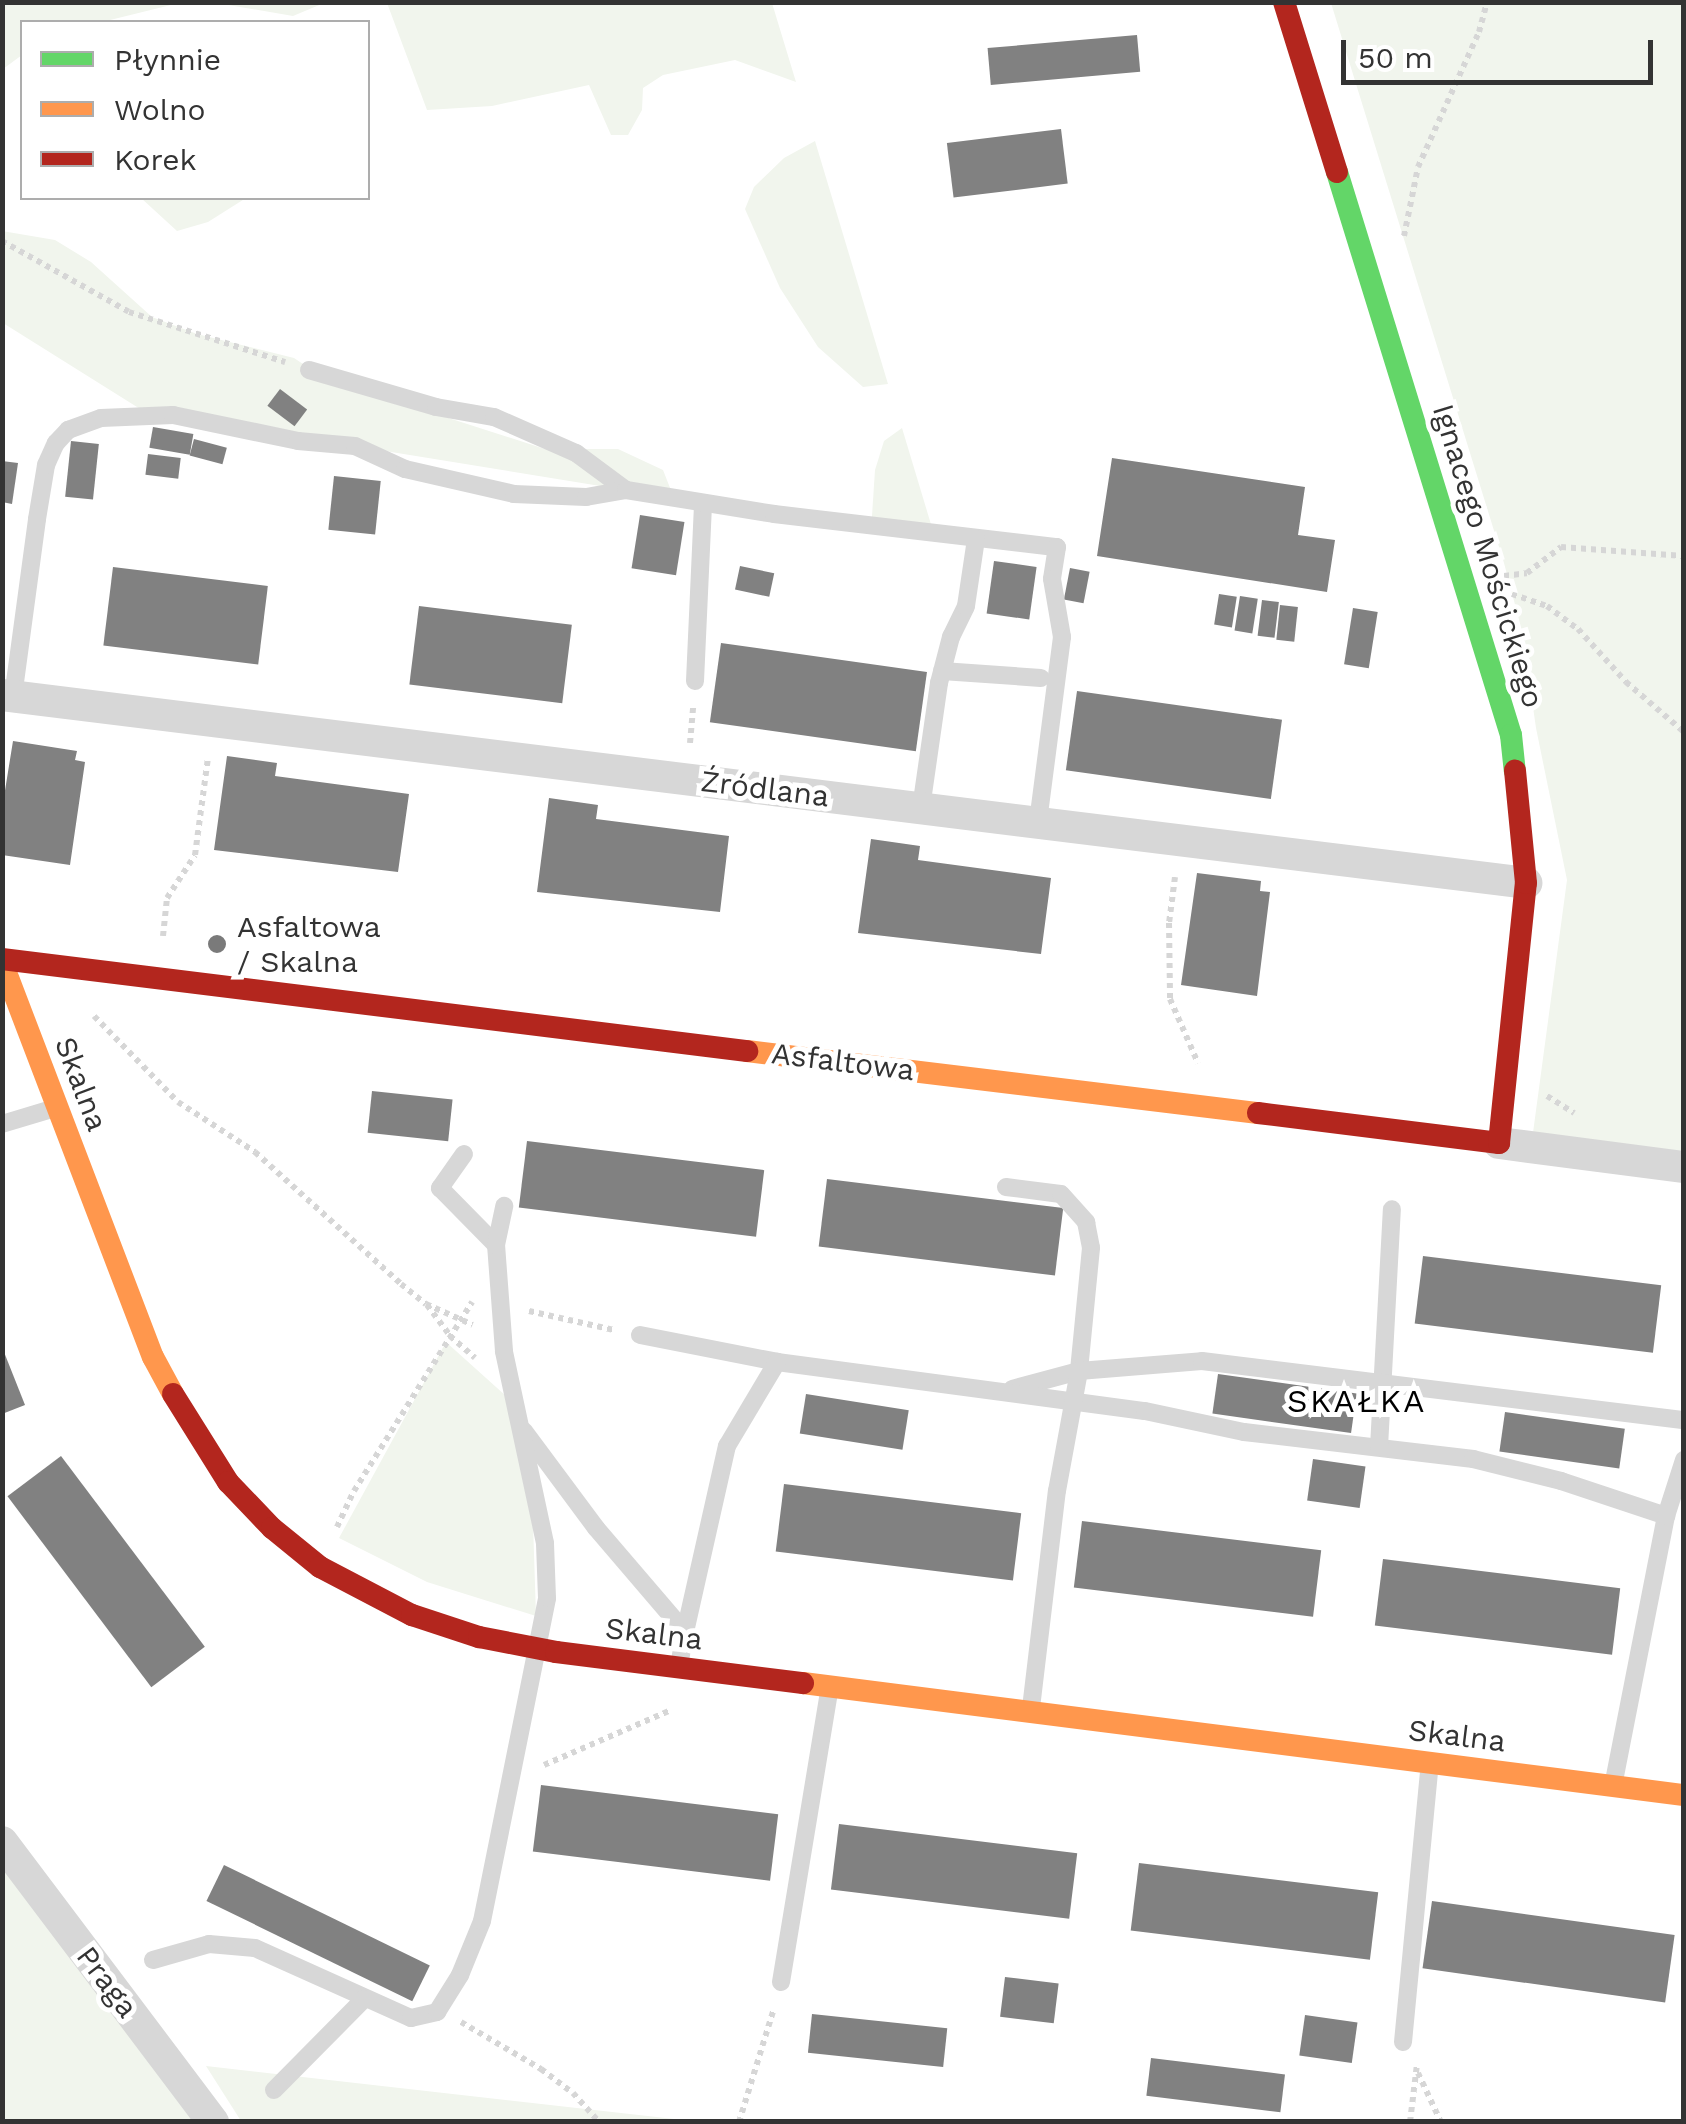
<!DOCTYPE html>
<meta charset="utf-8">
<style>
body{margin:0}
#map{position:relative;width:1686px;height:2124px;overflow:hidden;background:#fff;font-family:"Work Sans",sans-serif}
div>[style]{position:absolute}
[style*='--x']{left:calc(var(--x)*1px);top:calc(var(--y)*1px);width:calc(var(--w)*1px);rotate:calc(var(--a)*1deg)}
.green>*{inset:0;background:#f1f5ed}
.building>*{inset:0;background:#818181;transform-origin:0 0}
.path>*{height:6px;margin-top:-3px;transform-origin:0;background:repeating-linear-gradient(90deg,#d6d6d6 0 5px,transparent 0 10px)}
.lane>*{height:18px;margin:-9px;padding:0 9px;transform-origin:9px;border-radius:9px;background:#d7d7d7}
.street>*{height:32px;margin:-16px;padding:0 16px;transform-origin:16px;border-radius:16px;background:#d7d7d7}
.fast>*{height:22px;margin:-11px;padding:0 11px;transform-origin:11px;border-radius:11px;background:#63d668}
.slow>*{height:22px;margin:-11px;padding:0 11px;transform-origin:11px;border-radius:11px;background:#ff974d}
.jam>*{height:22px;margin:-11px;padding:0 11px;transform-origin:11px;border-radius:11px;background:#b3261e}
.dots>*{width:28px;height:28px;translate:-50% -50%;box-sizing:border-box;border:5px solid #fff;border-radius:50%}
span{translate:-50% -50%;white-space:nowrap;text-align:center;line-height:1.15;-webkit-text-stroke:10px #fff;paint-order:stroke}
.street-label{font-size:30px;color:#333}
.poi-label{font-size:30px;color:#333}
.left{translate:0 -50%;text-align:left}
.neighbourhood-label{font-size:32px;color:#000;letter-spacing:2.5px}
.frame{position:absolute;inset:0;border:5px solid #333;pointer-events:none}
.legend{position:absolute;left:20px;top:20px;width:350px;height:180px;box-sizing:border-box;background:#fff;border:2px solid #adadad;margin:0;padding:12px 18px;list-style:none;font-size:30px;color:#333}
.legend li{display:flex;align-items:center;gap:20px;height:50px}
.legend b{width:50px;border:2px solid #adadad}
.scale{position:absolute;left:1341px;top:40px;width:312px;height:45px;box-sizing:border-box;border:5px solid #333;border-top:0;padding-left:12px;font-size:30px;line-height:35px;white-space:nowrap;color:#333;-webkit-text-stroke:8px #fff;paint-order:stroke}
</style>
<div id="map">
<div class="green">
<div style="clip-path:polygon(3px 2px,179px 2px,179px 3px,102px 22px,22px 22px,22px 55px,3px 69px)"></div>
<div style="clip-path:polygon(217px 3px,324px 3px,293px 16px)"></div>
<div style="clip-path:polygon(387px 3px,772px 3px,796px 82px,735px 60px,663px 75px,643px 88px,642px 110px,628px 135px,611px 135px,589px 85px,492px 106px,427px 110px)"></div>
<div style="clip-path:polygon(1331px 3px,1683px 3px,1683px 1175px,1530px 1155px,1567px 880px,1536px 728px,1522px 631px,1504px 563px)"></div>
<div style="clip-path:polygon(815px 141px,888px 384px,863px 387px,818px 347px,780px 288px,745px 209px,754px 187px,784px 158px)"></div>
<div style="clip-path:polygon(141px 198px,246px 198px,208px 222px,177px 231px)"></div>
<div style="clip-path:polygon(2px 231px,55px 240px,91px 262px,152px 317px,197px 334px,294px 358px,324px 378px,545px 449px,618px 449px,663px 470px,674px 498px,145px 412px,3px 323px)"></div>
<div style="clip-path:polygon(902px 428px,936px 541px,871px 531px,875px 470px,884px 441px)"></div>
<div style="clip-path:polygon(446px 1342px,506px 1396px,533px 1523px,536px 1616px,427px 1582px,339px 1538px)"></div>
<div style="clip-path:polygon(3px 1861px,204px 2121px,3px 2121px)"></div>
<div style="clip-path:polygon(206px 2066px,692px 2121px,241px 2121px)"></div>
</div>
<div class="building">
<div style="left:1137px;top:35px;width:37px;height:150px;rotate:85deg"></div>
<div style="left:1061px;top:129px;width:55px;height:115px;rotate:83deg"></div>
<div style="left:280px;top:389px;width:34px;height:21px;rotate:37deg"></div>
<div style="left:153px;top:427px;width:41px;height:21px;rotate:10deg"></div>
<div style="left:194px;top:439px;width:34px;height:17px;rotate:15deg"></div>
<div style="left:71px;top:441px;width:28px;height:56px;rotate:6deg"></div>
<div style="left:148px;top:454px;width:33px;height:21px;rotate:7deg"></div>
<div style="clip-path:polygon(1112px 458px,1305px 487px,1298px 535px,1335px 540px,1327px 592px,1097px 556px)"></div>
<div style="clip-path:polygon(2px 461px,18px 463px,12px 504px,2px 502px)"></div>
<div style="left:334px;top:476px;width:47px;height:54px;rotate:6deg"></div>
<div style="left:640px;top:515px;width:45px;height:54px;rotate:9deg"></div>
<div style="left:994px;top:561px;width:43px;height:53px;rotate:8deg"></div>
<div style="left:740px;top:566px;width:35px;height:24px;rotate:12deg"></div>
<div style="left:113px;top:567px;width:156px;height:79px;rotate:7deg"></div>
<div style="left:1070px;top:568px;width:20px;height:32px;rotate:11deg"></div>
<div style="left:1219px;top:594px;width:18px;height:31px;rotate:9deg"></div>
<div style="left:1240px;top:596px;width:18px;height:35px;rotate:9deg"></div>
<div style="left:1262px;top:600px;width:17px;height:36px;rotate:7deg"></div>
<div style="left:1280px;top:605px;width:18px;height:35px;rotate:6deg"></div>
<div style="left:419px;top:606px;width:154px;height:79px;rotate:7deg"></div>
<div style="left:1353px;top:608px;width:25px;height:57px;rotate:9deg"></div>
<div style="left:721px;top:643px;width:208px;height:80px;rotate:8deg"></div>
<div style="left:1077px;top:691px;width:207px;height:80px;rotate:8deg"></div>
<div style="clip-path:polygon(13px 741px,77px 751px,75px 760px,85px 762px,70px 865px,2px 855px,2px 809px)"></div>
<div style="clip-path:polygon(227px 756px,277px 763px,275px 776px,409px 794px,398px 872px,214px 850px)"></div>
<div style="clip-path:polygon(549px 798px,598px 805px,596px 819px,729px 836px,720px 912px,537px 892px)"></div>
<div style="clip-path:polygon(871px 839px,920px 846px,918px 860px,1051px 878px,1041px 954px,858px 933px)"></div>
<div style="clip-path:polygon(1197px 873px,1261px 881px,1260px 891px,1270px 892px,1257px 996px,1181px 985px)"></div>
<div style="left:372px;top:1091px;width:81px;height:42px;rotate:6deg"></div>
<div style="left:527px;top:1141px;width:239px;height:67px;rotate:7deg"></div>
<div style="left:827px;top:1179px;width:238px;height:68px;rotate:7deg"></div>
<div style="left:1423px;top:1256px;width:240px;height:68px;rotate:7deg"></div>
<div style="clip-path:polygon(2px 1347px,25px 1405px,2px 1414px)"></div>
<div style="left:1218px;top:1374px;width:140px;height:40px;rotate:8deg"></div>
<div style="left:806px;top:1394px;width:104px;height:40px;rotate:9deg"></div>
<div style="left:1505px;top:1412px;width:121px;height:40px;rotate:8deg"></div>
<div style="left:61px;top:1456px;width:239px;height:67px;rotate:53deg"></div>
<div style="left:1313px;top:1459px;width:53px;height:42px;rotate:8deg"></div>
<div style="left:784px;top:1484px;width:239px;height:68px;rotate:7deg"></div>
<div style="left:1082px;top:1521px;width:241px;height:67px;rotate:7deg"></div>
<div style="left:1383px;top:1559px;width:239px;height:67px;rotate:7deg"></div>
<div style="left:541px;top:1785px;width:239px;height:67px;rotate:7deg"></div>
<div style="left:839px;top:1824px;width:240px;height:66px;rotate:7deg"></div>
<div style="left:1139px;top:1863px;width:241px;height:68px;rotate:7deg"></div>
<div style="left:224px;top:1865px;width:229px;height:40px;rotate:26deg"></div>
<div style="left:1432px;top:1901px;width:245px;height:68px;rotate:8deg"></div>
<div style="left:1005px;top:1977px;width:54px;height:40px;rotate:7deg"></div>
<div style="left:812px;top:2014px;width:136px;height:39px;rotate:6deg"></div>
<div style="left:1305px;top:2015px;width:53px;height:41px;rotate:8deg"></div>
<div style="left:1151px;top:2058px;width:135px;height:38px;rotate:7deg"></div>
</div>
<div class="path">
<div style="--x:1404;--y:236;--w:70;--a:-78.5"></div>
<div style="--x:1418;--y:167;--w:148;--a:-65.7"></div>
<div style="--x:1479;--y:32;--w:31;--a:-75"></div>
<div style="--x:2;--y:241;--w:145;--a:29.2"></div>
<div style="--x:129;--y:312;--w:164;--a:17.8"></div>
<div style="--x:1504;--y:576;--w:23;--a:-7"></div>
<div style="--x:1527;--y:573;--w:43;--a:-37.4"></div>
<div style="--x:1561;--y:547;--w:123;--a:4.2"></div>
<div style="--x:1512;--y:594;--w:37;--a:19"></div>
<div style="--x:1547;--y:606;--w:39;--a:37"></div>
<div style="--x:1578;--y:629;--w:72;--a:47.8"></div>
<div style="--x:1626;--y:682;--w:77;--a:40.8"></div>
<div style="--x:690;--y:743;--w:37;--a:-85"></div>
<div style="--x:1175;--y:877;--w:46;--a:97.4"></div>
<div style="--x:1169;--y:923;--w:76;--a:89.2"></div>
<div style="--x:1170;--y:999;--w:70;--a:66.4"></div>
<div style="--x:163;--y:936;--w:38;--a:-84"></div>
<div style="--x:167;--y:898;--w:51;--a:-56.9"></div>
<div style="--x:195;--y:855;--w:98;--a:-82.4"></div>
<div style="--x:94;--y:1016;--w:120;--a:45.7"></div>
<div style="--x:178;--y:1102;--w:92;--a:33"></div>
<div style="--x:255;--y:1152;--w:197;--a:42.1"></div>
<div style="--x:401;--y:1284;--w:32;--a:39"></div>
<div style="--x:426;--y:1304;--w:51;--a:24.1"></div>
<div style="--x:1547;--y:1096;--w:32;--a:32"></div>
<div style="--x:427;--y:1305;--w:39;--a:53"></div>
<div style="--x:450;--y:1336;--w:33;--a:41"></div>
<div style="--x:529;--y:1311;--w:87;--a:12.6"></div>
<div style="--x:337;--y:1527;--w:40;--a:-65"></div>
<div style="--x:354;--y:1491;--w:223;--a:-58"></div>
<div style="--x:544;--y:1765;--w:136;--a:-23.4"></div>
<div style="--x:461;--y:2022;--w:93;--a:30.4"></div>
<div style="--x:541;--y:2069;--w:40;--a:37"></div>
<div style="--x:573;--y:2093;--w:39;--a:48"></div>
<div style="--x:1418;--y:2073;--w:54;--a:64.9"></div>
<div style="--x:739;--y:2122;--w:119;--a:-72.9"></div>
<div style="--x:1410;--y:2122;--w:58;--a:-83.1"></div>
</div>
<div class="lane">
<div style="--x:309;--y:370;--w:132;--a:16.2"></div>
<div style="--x:436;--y:407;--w:59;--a:9.8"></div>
<div style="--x:494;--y:417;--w:90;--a:23.7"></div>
<div style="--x:576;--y:453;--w:62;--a:36.5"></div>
<div style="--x:942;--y:671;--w:99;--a:4"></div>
<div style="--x:695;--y:681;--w:177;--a:-87.4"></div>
<div style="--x:13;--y:697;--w:180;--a:-82.3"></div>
<div style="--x:37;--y:519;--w:55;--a:-80.5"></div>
<div style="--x:46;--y:465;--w:24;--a:-66"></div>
<div style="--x:56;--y:443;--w:18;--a:-47"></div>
<div style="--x:68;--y:430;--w:35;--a:-20"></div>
<div style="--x:101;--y:418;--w:72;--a:-2.4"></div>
<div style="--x:173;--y:415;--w:128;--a:11.7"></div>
<div style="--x:298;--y:441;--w:57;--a:5"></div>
<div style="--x:355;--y:446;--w:55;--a:24.7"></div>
<div style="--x:405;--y:469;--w:112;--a:12.9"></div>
<div style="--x:514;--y:494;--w:72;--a:2.4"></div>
<div style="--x:586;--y:497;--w:41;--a:-9.9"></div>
<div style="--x:626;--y:490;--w:150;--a:9.2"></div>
<div style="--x:774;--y:514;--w:285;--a:6.7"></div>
<div style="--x:1057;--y:547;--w:32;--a:99"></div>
<div style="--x:1052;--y:579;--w:59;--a:80.2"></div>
<div style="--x:1062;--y:637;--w:187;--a:97.4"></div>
<div style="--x:921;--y:808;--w:126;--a:-81.8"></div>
<div style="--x:939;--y:683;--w:48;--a:-75.4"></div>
<div style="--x:951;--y:637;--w:34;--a:-64"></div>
<div style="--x:966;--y:606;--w:68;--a:-81.5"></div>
<div style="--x:2;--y:1124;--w:55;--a:-16.8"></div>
<div style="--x:464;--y:1154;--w:42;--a:125.2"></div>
<div style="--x:440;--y:1188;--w:80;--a:45.5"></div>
<div style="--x:1006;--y:1187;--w:55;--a:7.3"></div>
<div style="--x:1061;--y:1194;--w:38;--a:48"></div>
<div style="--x:1086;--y:1222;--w:26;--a:79"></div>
<div style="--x:1091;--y:1248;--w:124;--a:95.6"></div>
<div style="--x:1079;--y:1371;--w:69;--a:165"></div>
<div style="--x:640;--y:1335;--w:140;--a:11.1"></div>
<div style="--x:777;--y:1362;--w:371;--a:7.6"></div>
<div style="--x:1145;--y:1411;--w:101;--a:12"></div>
<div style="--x:1244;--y:1432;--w:231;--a:6.7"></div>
<div style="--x:1473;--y:1459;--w:91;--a:14"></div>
<div style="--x:1561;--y:1481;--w:111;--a:18.4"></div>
<div style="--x:1666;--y:1516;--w:275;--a:101.1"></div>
<div style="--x:524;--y:1431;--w:121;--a:53.4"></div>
<div style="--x:596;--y:1528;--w:137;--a:49.4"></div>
<div style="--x:685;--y:1632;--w:36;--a:100"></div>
<div style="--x:1379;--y:1447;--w:238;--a:-86.9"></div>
<div style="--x:1666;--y:1516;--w:59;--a:-72.2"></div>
<div style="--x:685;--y:1632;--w:191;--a:-77.3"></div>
<div style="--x:727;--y:1446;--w:98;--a:-59.2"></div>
<div style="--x:1031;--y:1708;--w:219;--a:-83.2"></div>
<div style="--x:1057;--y:1491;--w:122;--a:-79.6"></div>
<div style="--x:1079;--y:1371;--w:123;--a:-4.6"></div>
<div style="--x:1202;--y:1361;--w:486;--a:7"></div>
<div style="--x:153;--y:1960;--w:58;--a:-15.9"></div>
<div style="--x:209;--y:1944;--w:46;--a:5"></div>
<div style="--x:255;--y:1948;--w:171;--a:24.2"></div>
<div style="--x:411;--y:2018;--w:27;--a:-13"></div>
<div style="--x:437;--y:2012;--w:44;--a:-58.1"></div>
<div style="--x:460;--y:1975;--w:58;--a:-67.8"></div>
<div style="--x:482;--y:1921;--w:329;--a:-78.6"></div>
<div style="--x:547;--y:1598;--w:55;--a:-92.1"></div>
<div style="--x:545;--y:1543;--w:196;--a:-102.1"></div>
<div style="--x:504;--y:1351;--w:106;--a:-94.3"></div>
<div style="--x:496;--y:1245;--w:40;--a:-78"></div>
<div style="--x:781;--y:1982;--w:299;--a:-80.6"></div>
<div style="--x:1403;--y:2042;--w:279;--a:-84.5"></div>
<div style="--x:274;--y:2090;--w:128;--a:-45.3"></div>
</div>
<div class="street">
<div style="--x:2;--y:695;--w:1536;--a:7.03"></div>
<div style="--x:1499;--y:1143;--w:187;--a:7.4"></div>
<div style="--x:2;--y:1842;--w:351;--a:53"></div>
</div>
<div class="fast">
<div style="--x:1337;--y:172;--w:589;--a:72.83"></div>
<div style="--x:1511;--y:735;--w:36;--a:84"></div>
</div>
<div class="slow">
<div style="--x:2;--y:962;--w:423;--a:69.1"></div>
<div style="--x:153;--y:1357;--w:42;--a:61.6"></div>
<div style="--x:747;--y:1051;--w:515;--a:6.92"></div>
<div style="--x:803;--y:1683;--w:888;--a:7.25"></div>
</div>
<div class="jam">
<div style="--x:1284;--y:2;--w:178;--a:72.7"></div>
<div style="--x:2;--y:959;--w:751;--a:7.04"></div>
<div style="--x:1258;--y:1113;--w:243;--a:7.1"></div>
<div style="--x:1499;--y:1143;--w:261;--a:-84.1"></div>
<div style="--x:1526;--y:883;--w:113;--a:-95.6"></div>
<div style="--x:173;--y:1394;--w:104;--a:58"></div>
<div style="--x:228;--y:1482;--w:64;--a:46.3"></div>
<div style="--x:272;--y:1528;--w:62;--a:39.1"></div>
<div style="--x:320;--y:1567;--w:104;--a:27.6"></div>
<div style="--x:412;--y:1615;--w:71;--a:18.2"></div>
<div style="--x:479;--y:1637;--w:78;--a:11"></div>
<div style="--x:556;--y:1652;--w:249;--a:7.2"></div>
</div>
<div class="dots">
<div style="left:217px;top:944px;background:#7a7a7a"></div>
</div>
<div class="street-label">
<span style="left:1488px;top:556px;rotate:73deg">Ignacego Mościckiego</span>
<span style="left:765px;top:789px;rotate:7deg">Źródlana</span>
<span style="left:843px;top:1062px;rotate:7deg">Asfaltowa</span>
<span style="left:81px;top:1084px;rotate:69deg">Skalna</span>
<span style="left:654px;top:1634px;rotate:7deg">Skalna</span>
<span style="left:1457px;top:1736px;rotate:7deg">Skalna</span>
<span style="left:107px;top:1982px;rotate:53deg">Praga</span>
</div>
<div class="poi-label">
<span class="left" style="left:237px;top:944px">Asfaltowa<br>/ Skalna</span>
</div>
<div class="neighbourhood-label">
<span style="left:1357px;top:1401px">SKAŁKA</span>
</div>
<div class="frame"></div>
<ul class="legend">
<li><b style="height:12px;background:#63d668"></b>Płynnie</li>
<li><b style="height:12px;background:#ff974d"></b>Wolno</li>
<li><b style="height:12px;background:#b3261e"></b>Korek</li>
</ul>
<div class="scale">50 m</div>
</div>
